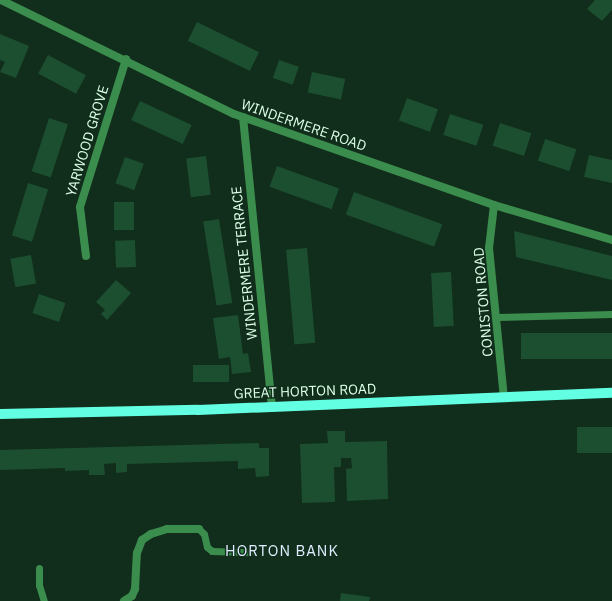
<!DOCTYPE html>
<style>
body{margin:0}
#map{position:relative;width:612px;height:601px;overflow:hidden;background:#112d1b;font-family:"IBM Plex Sans",sans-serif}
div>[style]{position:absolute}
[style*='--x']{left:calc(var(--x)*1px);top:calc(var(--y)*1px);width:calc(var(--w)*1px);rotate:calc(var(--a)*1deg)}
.building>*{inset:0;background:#1c4e30;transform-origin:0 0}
.lane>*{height:7px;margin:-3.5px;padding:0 3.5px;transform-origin:3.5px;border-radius:3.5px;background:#3b8d4d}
.street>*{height:8px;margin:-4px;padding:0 4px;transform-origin:4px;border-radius:4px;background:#3b8d4d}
.primary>*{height:10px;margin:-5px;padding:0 5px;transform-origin:5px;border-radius:5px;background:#63ffe2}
span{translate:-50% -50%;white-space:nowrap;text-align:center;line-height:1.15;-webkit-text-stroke:3px #112d1b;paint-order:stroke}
.street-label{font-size:14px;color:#dcffe7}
.neighbourhood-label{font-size:15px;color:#deedff;letter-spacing:1px}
</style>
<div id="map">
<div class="building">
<div style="clip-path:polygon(595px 0,612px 0,612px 10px,602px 21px,587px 9px)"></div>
<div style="left:197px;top:22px;width:69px;height:21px;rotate:26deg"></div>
<div style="clip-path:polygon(0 34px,29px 46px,16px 78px,0 72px,5px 62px,0 60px)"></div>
<div style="left:48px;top:55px;width:43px;height:21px;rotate:28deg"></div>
<div style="left:279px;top:60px;width:21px;height:19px;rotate:19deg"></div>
<div style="left:312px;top:72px;width:34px;height:21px;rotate:12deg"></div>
<div style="left:407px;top:98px;width:33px;height:24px;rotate:20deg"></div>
<div style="left:140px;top:101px;width:57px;height:21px;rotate:25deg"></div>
<div style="left:450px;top:114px;width:35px;height:22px;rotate:18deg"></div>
<div style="left:49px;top:118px;width:20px;height:56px;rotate:18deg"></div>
<div style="left:500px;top:123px;width:33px;height:24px;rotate:18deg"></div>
<div style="left:545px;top:139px;width:33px;height:23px;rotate:18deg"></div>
<div style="clip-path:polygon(589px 155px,612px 160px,612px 183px,584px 177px)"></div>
<div style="left:206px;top:156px;width:39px;height:20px;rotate:83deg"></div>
<div style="left:125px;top:157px;width:20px;height:28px;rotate:20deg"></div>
<div style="left:277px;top:166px;width:66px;height:22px;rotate:20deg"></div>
<div style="left:28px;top:183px;width:21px;height:55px;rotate:17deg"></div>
<div style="left:354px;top:192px;width:94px;height:24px;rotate:20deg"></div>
<div style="left:114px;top:202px;width:20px;height:28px"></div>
<div style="left:219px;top:219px;width:85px;height:16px;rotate:81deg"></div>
<div style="clip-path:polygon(514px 231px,612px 256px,612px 280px,516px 257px)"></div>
<div style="left:135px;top:240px;width:27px;height:20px;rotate:88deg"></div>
<div style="left:307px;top:248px;width:95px;height:21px;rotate:85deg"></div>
<div style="left:31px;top:255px;width:29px;height:21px;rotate:80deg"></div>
<div style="left:451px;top:272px;width:54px;height:20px;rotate:87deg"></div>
<div style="clip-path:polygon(116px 280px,131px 293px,107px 320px,101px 314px,105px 310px,96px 302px)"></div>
<div style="left:39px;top:294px;width:28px;height:20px;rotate:19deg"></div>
<div style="clip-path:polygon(238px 315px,243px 354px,248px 353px,251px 372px,232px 374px,230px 357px,219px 359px,213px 318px)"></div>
<div style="left:612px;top:333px;width:26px;height:91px;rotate:90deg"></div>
<div style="left:193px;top:365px;width:36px;height:17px"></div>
<div style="left:612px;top:427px;width:26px;height:35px;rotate:90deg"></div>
<div style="clip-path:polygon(327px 431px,345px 431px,345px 442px,387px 441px,388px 499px,347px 501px,346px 469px,352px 468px,351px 458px,341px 458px,341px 467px,334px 467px,335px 502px,302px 503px,300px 444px,328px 443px)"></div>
<div style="clip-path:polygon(259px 443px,259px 448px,269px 448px,269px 476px,256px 477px,255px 468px,238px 469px,238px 461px,127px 464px,127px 472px,116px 473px,116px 463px,104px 464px,105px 475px,89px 475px,89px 470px,65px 471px,65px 468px,0 470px,0 450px)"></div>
<div style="clip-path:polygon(341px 593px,370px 597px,369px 601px,340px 601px)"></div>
</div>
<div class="lane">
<div style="--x:496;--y:317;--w:116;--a:-1.5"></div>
<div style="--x:199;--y:529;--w:7;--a:45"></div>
<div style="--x:204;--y:534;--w:13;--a:77"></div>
<div style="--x:207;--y:547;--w:6;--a:39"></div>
<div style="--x:212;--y:551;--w:37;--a:2"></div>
<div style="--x:39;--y:568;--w:17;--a:90"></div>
<div style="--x:39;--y:585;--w:17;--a:73"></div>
</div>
<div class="street">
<div style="--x:1;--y:0;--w:259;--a:26.1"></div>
<div style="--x:234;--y:114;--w:275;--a:19.3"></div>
<div style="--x:494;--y:205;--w:123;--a:16.5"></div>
<div style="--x:243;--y:117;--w:291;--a:84.3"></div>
<div style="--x:494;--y:205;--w:43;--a:96.6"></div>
<div style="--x:489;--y:248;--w:150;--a:84.3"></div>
<div style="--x:86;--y:256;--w:49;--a:-97"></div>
<div style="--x:80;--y:207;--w:155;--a:-72.7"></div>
<div style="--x:124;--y:601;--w:9;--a:-32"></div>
<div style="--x:132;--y:596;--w:8;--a:-67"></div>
<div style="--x:135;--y:589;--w:36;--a:-87"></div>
<div style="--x:137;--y:553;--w:14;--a:-69"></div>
<div style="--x:142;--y:540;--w:11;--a:-34"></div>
<div style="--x:151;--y:534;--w:17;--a:-17"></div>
<div style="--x:167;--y:529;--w:32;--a:0"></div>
</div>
<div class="primary">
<div style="--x:0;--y:414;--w:198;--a:-1.2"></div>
<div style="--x:198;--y:410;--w:414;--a:-2.4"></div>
</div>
<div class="street-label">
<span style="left:304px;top:125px;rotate:19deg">WINDERMERE ROAD</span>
<span style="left:87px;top:141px;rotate:-73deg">YARWOOD GROVE</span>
<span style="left:244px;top:263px;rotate:-96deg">WINDERMERE TERRACE</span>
<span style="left:483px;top:302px;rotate:-95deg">CONISTON ROAD</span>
<span style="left:305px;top:391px;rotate:-2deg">GREAT HORTON ROAD</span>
</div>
<div class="neighbourhood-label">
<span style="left:282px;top:551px">HORTON BANK</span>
</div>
</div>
